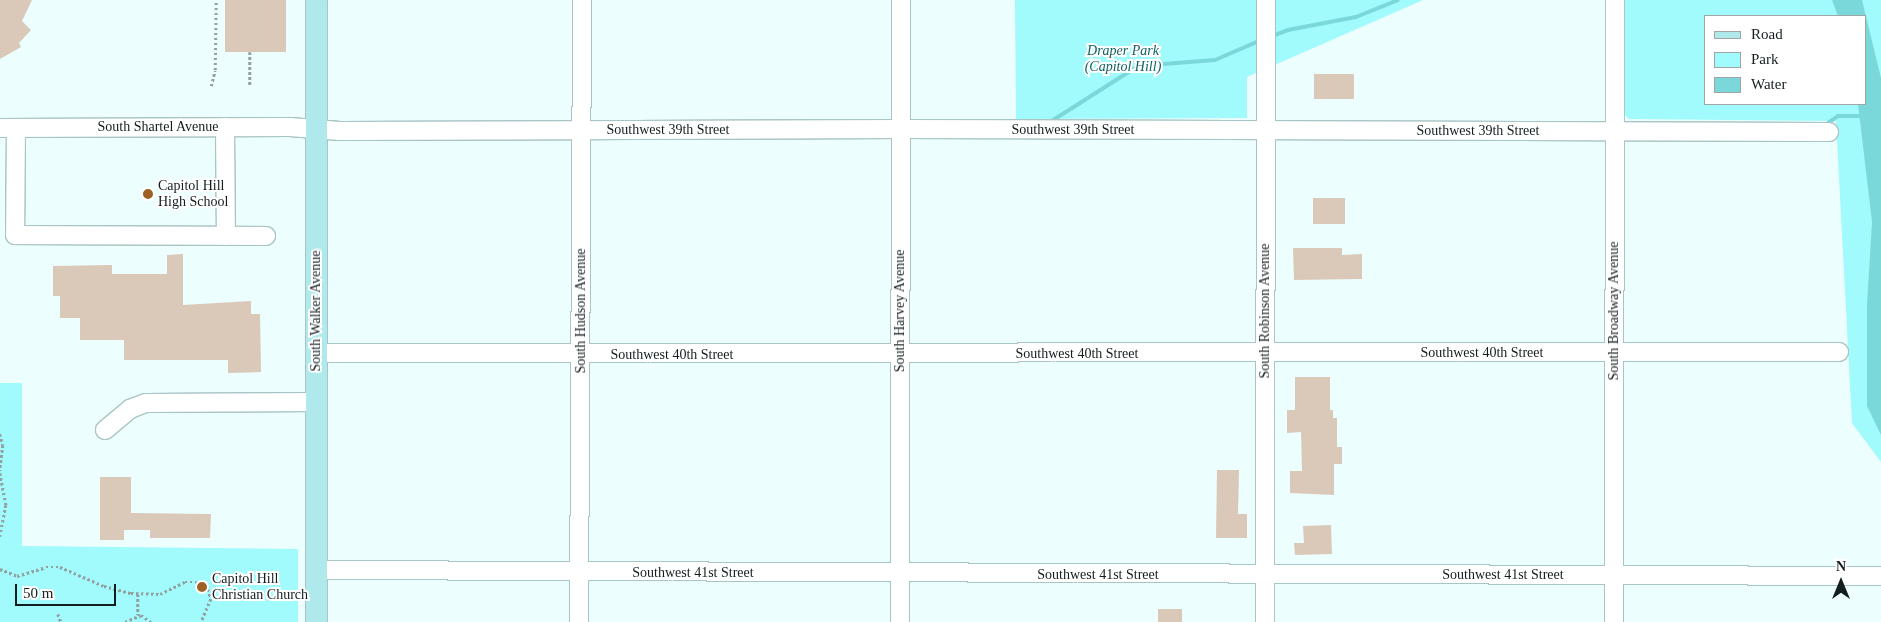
<!DOCTYPE html>
<style>
body{margin:0}
#map{position:relative;width:1881px;height:622px;overflow:hidden;background:#edfefe;font-family:"Times New Roman",serif}
div>[style]{position:absolute}
[style*='--x']{left:calc(var(--x)*1px);top:calc(var(--y)*1px);width:calc(var(--w)*1px);rotate:calc(var(--a)*1deg)}
.green>*{inset:0;background:#a1fafc}
.water>*{inset:0;background:#7bd8da}
.stream>*{height:4px;margin:-2px;padding:0 2px;transform-origin:2px;border-radius:2px;background:#7bd8da}
.building>*{inset:0;background:#dac8b9;transform-origin:0 0}
.path>*{height:2.5px;margin-top:-1.25px;transform-origin:0;background:repeating-linear-gradient(90deg,#92a0a0 0 2.5px,transparent 0 5px)}
.roads{filter:drop-shadow(1px 0 #a9c4c4) drop-shadow(-1px 0 #a9c4c4) drop-shadow(0 1px #a9c4c4) drop-shadow(0 -1px #a9c4c4)}
.minor>*{height:18px;margin:-9px;padding:0 9px;transform-origin:9px;border-radius:9px;background:#fff}
.major>*{height:21px;margin:-10.5px;padding:0 10.5px;transform-origin:10.5px;border-radius:10.5px;background:#b0e9eb}
.dots>*{width:14px;height:14px;translate:-50% -50%;box-sizing:border-box;border:2px solid #fff;border-radius:50%}
span{translate:-50% -50%;white-space:nowrap;text-align:center;line-height:1.15;-webkit-text-stroke:4px #fff;paint-order:stroke}
.park-label{font-size:14px;color:#126264;font-style:italic}
.street-label{font-size:14px;color:#131d1e}
.poi-label{font-size:14px;color:#131d1e}
.left{translate:0 -50%;text-align:left}
.legend{position:absolute;left:1704px;top:15px;width:162px;height:90px;box-sizing:border-box;background:#fff;border:1px solid #a1a5a5;margin:0;padding:6px 9px;list-style:none;font-size:15px;color:#131d1e}
.legend li{display:flex;align-items:center;gap:10px;height:25px}
.legend b{width:25px;border:1px solid #a1a5a5}
.north{position:absolute;left:1816px;top:557px;width:50px;height:50px;-webkit-text-stroke:4px #fff;paint-order:stroke;rotate:0deg;font-size:14px;font-weight:700;line-height:20px;text-align:center;color:#131d1e}
.north::after{content:'';display:block;margin:auto;width:18px;height:22px;background:#131d1e;clip-path:polygon(50% 0,100% 100%,50% 72%,0 100%)}
.scale{position:absolute;left:15px;top:584px;width:101px;height:22px;box-sizing:border-box;border:2px solid #131d1e;border-top:0;padding-left:6px;font-size:15px;line-height:18px;white-space:nowrap;color:#131d1e;-webkit-text-stroke:4px #fff;paint-order:stroke}
</style>
<div id="map">
<div class="green">
<div style="clip-path:polygon(1015px 0,1423px 0,1247px 77px,1247px 118px,1016px 119px)"></div>
<div style="clip-path:polygon(evenodd,1623px 0,1881px 0,1881px 462px,1852px 423px,1836px 121px,1628px 119px,1622px 111px,1623px 0,1705px 16px,1865px 16px,1865px 104px,1705px 104px,1705px 16px)"></div>
<div style="clip-path:polygon(0 383px,22px 383px,22px 546px,298px 549px,298px 622px,0 622px)"></div>
</div>
<div class="water">
<div style="clip-path:polygon(1832px 0,1862px 0,1881px 78px,1881px 435px,1867px 406px,1867px 305px,1872px 222px,1858px 104px,1865px 104px,1865px 16px,1838px 16px)"></div>
</div>
<div class="stream">
<div style="--x:1270;--y:37;--w:19;--a:-21"></div>
<div style="--x:1288;--y:30;--w:69;--a:-10.8"></div>
<div style="--x:1356;--y:17;--w:45;--a:-22"></div>
<div style="--x:1828;--y:123;--w:12;--a:-35"></div>
<div style="--x:1838;--y:116;--w:27;--a:0"></div>
<div style="--x:1047;--y:124;--w:108;--a:-32.5"></div>
<div style="--x:1138;--y:66;--w:77;--a:-4.5"></div>
<div style="--x:1215;--y:60;--w:50;--a:-23.5"></div>
</div>
<div class="building">
<div style="clip-path:polygon(0 0,32px 0,22px 21px,31px 30px,19px 43px,21px 47px,0 59px)"></div>
<div style="left:225px;top:0;width:61px;height:52px"></div>
<div style="left:1314px;top:74px;width:40px;height:25px"></div>
<div style="left:1313px;top:198px;width:32px;height:26px"></div>
<div style="clip-path:polygon(1293px 248px,1342px 248px,1342px 255px,1362px 254px,1362px 279px,1294px 280px)"></div>
<div style="clip-path:polygon(183px 254px,183px 305px,251px 301px,251px 314px,260px 314px,261px 372px,228px 373px,228px 360px,124px 360px,124px 340px,80px 340px,80px 318px,60px 318px,60px 296px,53px 296px,53px 266px,112px 265px,112px 274px,167px 274px,167px 255px)"></div>
<div style="clip-path:polygon(1295px 377px,1330px 377px,1330px 410px,1333px 410px,1333px 418px,1337px 418px,1337px 447px,1342px 447px,1342px 464px,1334px 464px,1334px 495px,1290px 493px,1290px 471px,1302px 471px,1301px 432px,1287px 433px,1287px 410px,1295px 410px)"></div>
<div style="clip-path:polygon(1217px 470px,1239px 470px,1238px 514px,1247px 514px,1247px 538px,1216px 538px)"></div>
<div style="clip-path:polygon(100px 477px,131px 477px,131px 513px,211px 514px,210px 538px,150px 538px,150px 530px,124px 530px,124px 540px,100px 540px)"></div>
<div style="clip-path:polygon(1331px 525px,1332px 554px,1295px 555px,1294px 543px,1304px 543px,1303px 526px)"></div>
<div style="left:1158px;top:609px;width:24px;height:13px"></div>
</div>
<div class="path">
<div style="--x:250;--y:52;--w:34;--a:90"></div>
<div style="--x:211;--y:86;--w:16;--a:-76"></div>
<div style="--x:215;--y:70;--w:70;--a:-89.2"></div>
<div style="--x:0;--y:434;--w:11;--a:75"></div>
<div style="--x:3;--y:445;--w:26;--a:97"></div>
<div style="--x:0;--y:473;--w:33;--a:79"></div>
<div style="--x:6;--y:505;--w:32;--a:101"></div>
<div style="--x:0;--y:569;--w:18;--a:22"></div>
<div style="--x:17;--y:576;--w:30;--a:-17"></div>
<div style="--x:46;--y:567;--w:14;--a:0"></div>
<div style="--x:60;--y:567;--w:48;--a:23.4"></div>
<div style="--x:104;--y:586;--w:28;--a:15"></div>
<div style="--x:131;--y:593;--w:29;--a:2"></div>
<div style="--x:160;--y:594;--w:28;--a:-26"></div>
<div style="--x:185;--y:582;--w:11;--a:0"></div>
<div style="--x:196;--y:582;--w:14;--a:30"></div>
<div style="--x:208;--y:589;--w:10;--a:73"></div>
<div style="--x:211;--y:599;--w:25;--a:113"></div>
<div style="--x:138;--y:594;--w:21;--a:90"></div>
<div style="--x:58;--y:614;--w:9;--a:69"></div>
<div style="--x:125;--y:622;--w:17;--a:-24"></div>
<div style="--x:141;--y:615;--w:12;--a:35"></div>
</div>
<div class="roads">
<div class="minor">
<div style="--x:225;--y:127;--w:109;--a:89.5"></div>
<div style="--x:0;--y:128;--w:290;--a:-0.2"></div>
<div style="--x:290;--y:127;--w:50;--a:4.6"></div>
<div style="--x:340;--y:131;--w:561;--a:-0.2"></div>
<div style="--x:901;--y:129;--w:928;--a:0.19"></div>
<div style="--x:16;--y:128;--w:107;--a:90.5"></div>
<div style="--x:15;--y:235;--w:251;--a:0.2"></div>
<div style="--x:316;--y:353;--w:1523;--a:-0.04"></div>
<div style="--x:105;--y:430;--w:33;--a:-40"></div>
<div style="--x:130;--y:409;--w:17;--a:-21"></div>
<div style="--x:146;--y:403;--w:170;--a:-0.3"></div>
<div style="--x:315;--y:570;--w:1566;--a:0.22"></div>
<div style="--x:579;--y:622;--w:622;--a:-89.72"></div>
<div style="--x:900;--y:622;--w:622;--a:-89.91"></div>
<div style="--x:1265;--y:622;--w:622;--a:-89.91"></div>
<div style="--x:1614;--y:622;--w:622;--a:-89.91"></div>
</div>
<div class="major">
<div style="--x:316;--y:622;--w:622;--a:-90"></div>
</div>
</div>
<div class="dots">
<div style="left:148px;top:194px;background:#9e6125"></div>
<div style="left:202px;top:587px;background:#9e6125"></div>
</div>
<div class="park-label">
<span style="left:1123px;top:59px">Draper Park<br>(Capitol Hill)</span>
</div>
<div class="street-label">
<span style="left:158px;top:127px">South Shartel Avenue</span>
<span style="left:668px;top:130px">Southwest 39th Street</span>
<span style="left:1073px;top:130px">Southwest 39th Street</span>
<span style="left:1478px;top:131px">Southwest 39th Street</span>
<span style="left:316px;top:311px;rotate:-90deg">South Walker Avenue</span>
<span style="left:581px;top:311px;rotate:-90deg">South Hudson Avenue</span>
<span style="left:900px;top:311px;rotate:-90deg">South Harvey Avenue</span>
<span style="left:1265px;top:311px;rotate:-90deg">South Robinson Avenue</span>
<span style="left:1614px;top:311px;rotate:-90deg">South Broadway Avenue</span>
<span style="left:1482px;top:353px">Southwest 40th Street</span>
<span style="left:1077px;top:354px">Southwest 40th Street</span>
<span style="left:672px;top:355px">Southwest 40th Street</span>
<span style="left:693px;top:573px">Southwest 41st Street</span>
<span style="left:1098px;top:575px">Southwest 41st Street</span>
<span style="left:1503px;top:575px">Southwest 41st Street</span>
</div>
<div class="poi-label">
<span class="left" style="left:158px;top:194px">Capitol Hill<br>High School</span>
<span class="left" style="left:212px;top:587px">Capitol Hill<br>Christian Church</span>
</div>
<ul class="legend">
<li><b style="height:6px;background:#b0e9eb"></b>Road</li>
<li><b style="height:14px;background:#a1fafc"></b>Park</li>
<li><b style="height:14px;background:#7bd8da"></b>Water</li>
</ul>
<div class="north">N</div>
<div class="scale">50 m</div>
</div>
